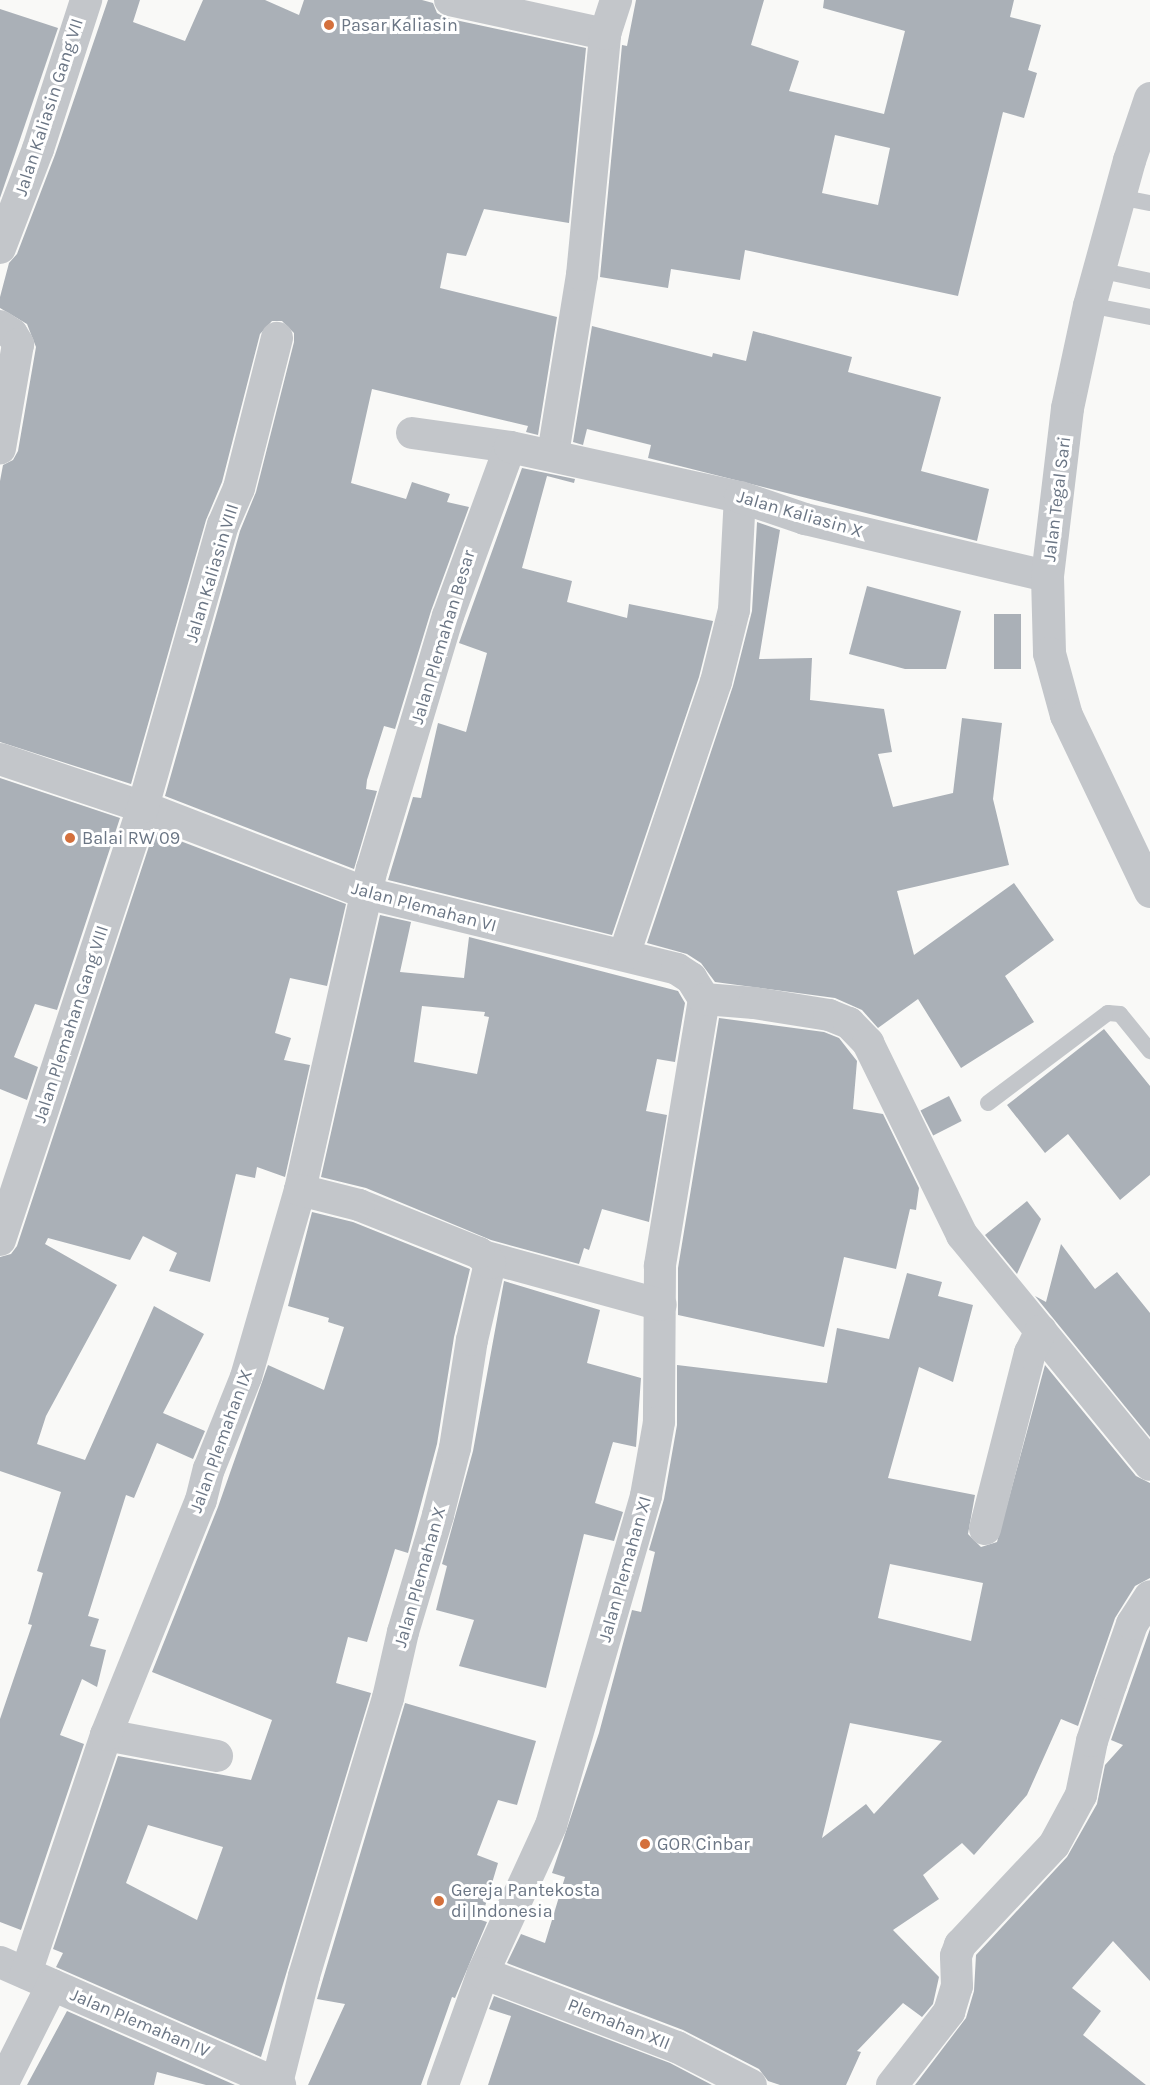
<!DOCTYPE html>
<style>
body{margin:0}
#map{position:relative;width:1150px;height:2085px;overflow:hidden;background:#f9f9f7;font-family:Karla,sans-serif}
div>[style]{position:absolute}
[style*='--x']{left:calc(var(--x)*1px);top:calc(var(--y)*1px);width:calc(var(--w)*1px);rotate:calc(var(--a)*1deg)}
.building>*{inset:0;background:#aab0b7;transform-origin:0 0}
.service>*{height:16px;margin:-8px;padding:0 8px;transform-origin:8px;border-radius:8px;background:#c3c6ca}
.minor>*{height:32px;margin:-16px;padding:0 16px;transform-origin:16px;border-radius:16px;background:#c3c6ca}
.tertiary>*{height:33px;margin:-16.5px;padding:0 16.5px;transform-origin:16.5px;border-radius:16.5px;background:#c3c6ca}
.dots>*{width:16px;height:16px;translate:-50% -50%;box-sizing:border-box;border:3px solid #fff;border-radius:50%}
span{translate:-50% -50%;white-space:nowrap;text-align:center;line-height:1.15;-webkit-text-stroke:6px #fff;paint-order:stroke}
.poi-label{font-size:18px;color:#6b7685}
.left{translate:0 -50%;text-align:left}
.street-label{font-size:18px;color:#6b7685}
</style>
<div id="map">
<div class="building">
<div style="clip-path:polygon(108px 0,140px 0,133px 22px,185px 41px,203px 0,265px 0,299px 15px,304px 0,422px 0,433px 3px,437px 13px,446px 18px,586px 48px,569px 223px,484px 209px,466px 256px,447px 253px,440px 288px,557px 317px,538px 435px,526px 432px,528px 426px,372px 389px,351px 483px,406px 499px,412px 482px,450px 494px,447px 502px,469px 507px,431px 611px,395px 729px,384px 726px,367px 780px,366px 789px,377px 791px,354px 869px,165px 796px,240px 531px,256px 492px,294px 342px,294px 333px,282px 321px,272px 321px,260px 334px,222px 482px,206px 520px,131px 784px,0 742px,0 481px,3px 465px,13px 460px,18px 451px,36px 347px,27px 324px,0 308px,0 297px,9px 263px,17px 254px,55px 155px)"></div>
<div style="clip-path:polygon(evenodd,636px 0,764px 0,751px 45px,799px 61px,789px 91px,884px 114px,905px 31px,823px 8px,824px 0,1014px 0,1010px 17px,1041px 25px,1028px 70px,1037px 73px,1024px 118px,1003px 112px,958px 296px,745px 250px,740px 280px,671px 269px,668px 288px,600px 277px,622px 45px,627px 46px,636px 0,835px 135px,890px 148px,878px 205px,822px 193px,835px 135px)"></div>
<div style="clip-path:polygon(0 9px,58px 28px,0 198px)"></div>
<div style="clip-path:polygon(592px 326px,712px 357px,713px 353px,746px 361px,753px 331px,852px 357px,848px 372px,941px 397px,921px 471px,989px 489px,977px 541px,648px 458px,651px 445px,587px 429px,583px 445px,573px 442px)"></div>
<div style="clip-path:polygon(522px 468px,575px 479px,574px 483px,547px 476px,522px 568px,572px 581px,567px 602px,627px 618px,629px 604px,713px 621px,699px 677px,612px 935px,388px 880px,413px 797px,421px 798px,438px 723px,466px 732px,487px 653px,459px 643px)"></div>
<div style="clip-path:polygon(757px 522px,780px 530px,759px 659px,812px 658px,810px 700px,884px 709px,892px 752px,878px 754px,893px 807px,953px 793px,962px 718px,1002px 723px,993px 799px,1009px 865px,897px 891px,914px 955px,1014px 883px,1054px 940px,1005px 976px,1034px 1022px,961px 1068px,918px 999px,878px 1028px,862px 1010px,835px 998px,715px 982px,701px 963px,687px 954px,647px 943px,733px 686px,752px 611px)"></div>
<div style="clip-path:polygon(867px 586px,961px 611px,946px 669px,905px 669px,849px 654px)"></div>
<div style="left:994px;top:614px;width:27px;height:55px"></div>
<div style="clip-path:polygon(0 778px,120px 818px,57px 1010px,35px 1004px,14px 1057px,38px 1067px,27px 1100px,0 1089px)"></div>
<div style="clip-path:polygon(154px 831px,346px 904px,327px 986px,290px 978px,275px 1033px,291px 1038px,284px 1060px,310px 1065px,285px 1177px,257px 1167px,255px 1178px,236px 1174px,210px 1282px,169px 1271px,177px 1253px,143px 1236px,130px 1260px,48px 1238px,45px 1244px,117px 1285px,46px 1416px,37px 1444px,85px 1460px,154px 1306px,204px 1334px,163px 1413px,205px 1431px,193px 1459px,157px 1443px,134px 1498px,126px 1495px,88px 1616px,99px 1619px,90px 1646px,106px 1650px,97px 1687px,82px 1679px,60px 1735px,84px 1744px,21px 1930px,0 1922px,0 1719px,32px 1625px,28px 1624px,43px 1573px,37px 1571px,61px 1492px,0 1471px,0 1257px,11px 1254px,17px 1246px)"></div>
<div style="clip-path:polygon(evenodd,380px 915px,411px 922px,400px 972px,464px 978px,469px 937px,678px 991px,685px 1003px,675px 1062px,657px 1059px,646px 1111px,667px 1115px,649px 1222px,602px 1209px,589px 1250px,584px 1248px,579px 1264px,491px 1240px,366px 1188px,321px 1177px,380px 915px,422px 1006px,485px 1012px,484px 1016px,489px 1017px,477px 1074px,414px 1062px,422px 1006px)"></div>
<div style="clip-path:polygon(719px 1018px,824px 1032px,839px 1038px,857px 1061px,853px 1109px,883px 1114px,919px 1188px,916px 1210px,910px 1209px,896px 1269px,844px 1257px,824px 1347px,678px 1315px,678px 1268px)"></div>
<div style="clip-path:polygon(1104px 1029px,1150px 1086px,1150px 1175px,1120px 1200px,1068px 1134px,1045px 1153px,1007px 1105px)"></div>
<div style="left:949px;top:1096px;width:28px;height:32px;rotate:63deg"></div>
<div style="clip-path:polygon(1027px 1201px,1041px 1219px,1017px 1274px,985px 1235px)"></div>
<div style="clip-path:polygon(evenodd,312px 1212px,353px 1222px,470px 1269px,454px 1337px,437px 1444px,408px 1553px,395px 1549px,367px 1642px,348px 1637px,336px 1683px,371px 1693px,261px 2057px,56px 1967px,63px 1953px,53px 1949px,118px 1756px,251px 1780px,272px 1720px,152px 1672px,218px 1507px,268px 1365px,324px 1390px,344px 1327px,328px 1322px,329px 1318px,288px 1306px,312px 1212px,148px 1825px,223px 1847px,197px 1920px,126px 1883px,148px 1825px)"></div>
<div style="clip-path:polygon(1061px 1244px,1095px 1289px,1117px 1272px,1150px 1313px,1150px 1437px,1035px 1296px,1046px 1302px)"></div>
<div style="clip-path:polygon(evenodd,907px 1273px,942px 1282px,938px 1296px,973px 1305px,953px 1382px,919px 1367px,888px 1478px,975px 1495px,968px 1534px,981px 1547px,997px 1542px,1045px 1365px,1136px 1476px,1150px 1483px,1150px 1578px,1135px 1586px,1115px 1618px,1078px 1726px,1061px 1719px,1027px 1795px,974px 1855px,962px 1843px,923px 1875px,939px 1899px,893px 1930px,939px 1977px,933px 2004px,922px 2017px,903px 2003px,857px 2051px,861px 2052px,846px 2085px,780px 2085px,768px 2081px,759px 2069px,683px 2030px,507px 1963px,521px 1934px,545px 1943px,565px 1877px,552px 1873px,599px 1733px,632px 1610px,641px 1612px,655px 1552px,649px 1550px,664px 1499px,677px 1425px,677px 1365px,827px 1383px,837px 1328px,889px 1339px,907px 1273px,890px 1564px,983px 1583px,971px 1641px,878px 1618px,890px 1564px,907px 1273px,850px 1723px,942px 1741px,874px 1814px,866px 1804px,822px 1838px,850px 1723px)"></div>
<div style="clip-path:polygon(504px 1281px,600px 1310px,587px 1363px,641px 1378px,636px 1447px,613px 1442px,595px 1503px,623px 1512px,614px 1541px,584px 1534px,546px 1688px,459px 1666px,474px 1620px,436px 1610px,447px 1566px,442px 1564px,473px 1451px)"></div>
<div style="clip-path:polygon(1150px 1629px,1150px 1981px,1113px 1941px,1072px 1988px,1101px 2011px,1083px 2035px,1146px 2085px,915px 2085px,966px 2018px,974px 1991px,976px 1955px,1067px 1857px,1097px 1804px,1105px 1765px,1123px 1745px,1111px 1740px)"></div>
<div style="clip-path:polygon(405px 1703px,536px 1741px,517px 1805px,498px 1800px,477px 1855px,498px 1863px,481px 1920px,487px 1922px,455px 1998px,452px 1997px,421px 2085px,308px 2085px,345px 2004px,317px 1999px)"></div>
<div style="clip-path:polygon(494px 1996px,670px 2063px,712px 2085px,488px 2085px,511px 2016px,489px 2009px)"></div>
<div style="clip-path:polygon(67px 2011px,235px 2085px,206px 2085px,157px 2072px,154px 2085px,27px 2085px)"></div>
</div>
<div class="service">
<div style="--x:1119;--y:197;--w:32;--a:11"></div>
<div style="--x:1098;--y:270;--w:53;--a:11.9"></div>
<div style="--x:1089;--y:305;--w:62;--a:11.1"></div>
<div style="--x:988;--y:1103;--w:150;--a:-36.9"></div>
<div style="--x:1108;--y:1013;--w:12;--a:5"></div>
<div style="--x:1120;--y:1014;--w:48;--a:51"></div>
</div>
<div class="minor">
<div style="--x:450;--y:0;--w:159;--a:12.4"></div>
<div style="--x:0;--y:248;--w:106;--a:-69"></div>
<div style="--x:38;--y:149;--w:157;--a:-72.1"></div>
<div style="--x:0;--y:326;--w:14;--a:34"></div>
<div style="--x:12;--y:334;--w:12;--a:59"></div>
<div style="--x:18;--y:344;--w:106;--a:99.8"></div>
<div style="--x:412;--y:433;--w:99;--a:8.1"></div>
<div style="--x:553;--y:454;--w:181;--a:-80.8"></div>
<div style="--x:582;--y:275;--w:242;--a:-84.5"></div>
<div style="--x:605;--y:34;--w:36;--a:-72"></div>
<div style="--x:0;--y:759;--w:151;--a:18.6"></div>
<div style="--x:143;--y:807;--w:239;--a:21.1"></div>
<div style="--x:366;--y:893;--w:320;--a:13.7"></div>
<div style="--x:677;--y:969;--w:17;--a:33"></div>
<div style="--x:691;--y:978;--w:25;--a:58"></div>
<div style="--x:704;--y:999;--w:271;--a:99.4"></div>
<div style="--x:660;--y:1266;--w:156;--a:90.4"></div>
<div style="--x:659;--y:1422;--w:75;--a:100"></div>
<div style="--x:646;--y:1496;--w:342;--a:106.1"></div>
<div style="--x:551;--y:1825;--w:163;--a:114.7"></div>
<div style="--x:483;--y:1973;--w:119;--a:109.7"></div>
<div style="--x:624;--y:955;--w:288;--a:-71.4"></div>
<div style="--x:716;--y:682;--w:74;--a:-76"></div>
<div style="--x:734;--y:610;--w:113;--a:-87"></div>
<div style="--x:704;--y:999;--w:50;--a:4.6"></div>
<div style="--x:754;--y:1003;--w:76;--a:9.1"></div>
<div style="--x:829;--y:1015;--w:22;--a:22"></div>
<div style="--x:849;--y:1023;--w:28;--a:46"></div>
<div style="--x:868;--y:1043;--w:214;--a:63.9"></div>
<div style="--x:962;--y:1235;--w:297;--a:50.7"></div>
<div style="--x:0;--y:1240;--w:456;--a:-71.7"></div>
<div style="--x:143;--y:807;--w:293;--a:-74.2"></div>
<div style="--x:223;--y:525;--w:40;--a:-66.6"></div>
<div style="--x:239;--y:488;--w:155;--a:-75.8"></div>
<div style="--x:486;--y:1257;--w:181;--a:15.3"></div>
<div style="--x:985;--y:1529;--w:182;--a:-75.7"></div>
<div style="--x:1030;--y:1353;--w:25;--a:-64"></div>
<div style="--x:106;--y:1735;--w:113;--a:10.7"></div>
<div style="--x:0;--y:1962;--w:306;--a:23.7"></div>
<div style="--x:26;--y:1973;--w:251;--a:-71.4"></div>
<div style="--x:106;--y:1735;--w:253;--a:-68"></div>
<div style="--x:201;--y:1500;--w:32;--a:-76"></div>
<div style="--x:209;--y:1469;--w:99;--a:-68.1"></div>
<div style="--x:246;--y:1377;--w:195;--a:-73.9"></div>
<div style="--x:300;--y:1190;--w:329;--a:-77.4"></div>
<div style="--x:372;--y:869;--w:264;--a:-73.3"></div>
<div style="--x:448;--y:616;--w:180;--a:-69.9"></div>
<div style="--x:510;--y:447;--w:235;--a:12.3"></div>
<div style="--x:740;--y:497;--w:69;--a:18.7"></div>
<div style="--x:805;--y:519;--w:249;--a:13.3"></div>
<div style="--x:483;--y:1973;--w:208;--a:20.9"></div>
<div style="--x:677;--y:2047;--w:83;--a:27.2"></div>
<div style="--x:277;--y:2083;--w:110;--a:-75.8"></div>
<div style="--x:304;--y:1976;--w:290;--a:-73.2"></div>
<div style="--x:388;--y:1698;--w:68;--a:-77.2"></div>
<div style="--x:403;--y:1632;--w:122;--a:-73.3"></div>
<div style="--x:438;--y:1515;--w:69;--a:-75.8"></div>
<div style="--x:455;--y:1448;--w:109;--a:-81.1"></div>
<div style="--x:472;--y:1340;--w:79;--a:-76.8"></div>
<div style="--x:490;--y:1263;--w:15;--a:-138"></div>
<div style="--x:479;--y:1253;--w:129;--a:-158.2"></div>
<div style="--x:359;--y:1205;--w:61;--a:-165.7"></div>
<div style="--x:2;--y:2085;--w:112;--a:-63.4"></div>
<div style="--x:892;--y:2085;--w:93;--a:-52"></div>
<div style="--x:949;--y:2012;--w:27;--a:-73"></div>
<div style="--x:957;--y:1986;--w:30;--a:-92"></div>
<div style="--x:956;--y:1956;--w:12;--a:-70"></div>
<div style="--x:960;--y:1945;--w:137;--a:-46.8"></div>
<div style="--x:1054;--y:1845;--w:57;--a:-61.6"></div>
<div style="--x:1081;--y:1795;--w:55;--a:-78.5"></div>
<div style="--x:1092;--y:1741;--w:60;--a:-71.6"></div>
<div style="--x:1111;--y:1684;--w:64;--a:-70.7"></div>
<div style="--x:1132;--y:1624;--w:33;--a:-57"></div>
</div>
<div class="tertiary">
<div style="--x:1150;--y:98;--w:65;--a:108.7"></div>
<div style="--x:1129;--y:160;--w:150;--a:105.4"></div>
<div style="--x:1089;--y:305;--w:105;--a:102.1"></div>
<div style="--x:1067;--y:408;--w:169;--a:96.8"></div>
<div style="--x:1047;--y:576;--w:77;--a:88.5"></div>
<div style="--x:1049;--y:653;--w:64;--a:74.7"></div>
<div style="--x:1066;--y:715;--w:195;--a:64.5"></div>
</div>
<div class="dots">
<div style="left:329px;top:25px;background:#d4703c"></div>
<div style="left:70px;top:838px;background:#d4703c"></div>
<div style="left:645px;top:1844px;background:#d4703c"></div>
<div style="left:439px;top:1901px;background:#d4703c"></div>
</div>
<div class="poi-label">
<span class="left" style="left:341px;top:25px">Pasar Kaliasin</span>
<span class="left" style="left:82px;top:838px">Balai RW 09</span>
<span class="left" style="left:657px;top:1844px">GOR Cinbar</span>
<span class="left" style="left:451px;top:1901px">Gereja Pantekosta<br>di Indonesia</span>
</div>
<div class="street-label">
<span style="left:49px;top:107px;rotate:-72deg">Jalan Kaliasin Gang VII</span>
<span style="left:1057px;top:499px;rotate:-83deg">Jalan Tegal Sari</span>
<span style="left:800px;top:514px;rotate:16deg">Jalan Kaliasin X</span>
<span style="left:212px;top:573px;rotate:-73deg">Jalan Kaliasin VIII</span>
<span style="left:443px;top:637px;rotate:-73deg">Jalan Plemahan Besar</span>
<span style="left:424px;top:907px;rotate:15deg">Jalan Plemahan VI</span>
<span style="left:71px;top:1024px;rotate:-72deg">Jalan Plemahan Gang VIII</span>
<span style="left:221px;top:1441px;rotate:-70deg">Jalan Plemahan IX</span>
<span style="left:625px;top:1569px;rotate:-74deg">Jalan Plemahan XI</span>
<span style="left:420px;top:1577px;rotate:-74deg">Jalan Plemahan X</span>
<span style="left:140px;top:2023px;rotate:23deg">Jalan Plemahan IV</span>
<span style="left:619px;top:2024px;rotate:22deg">Plemahan XII</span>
</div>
</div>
